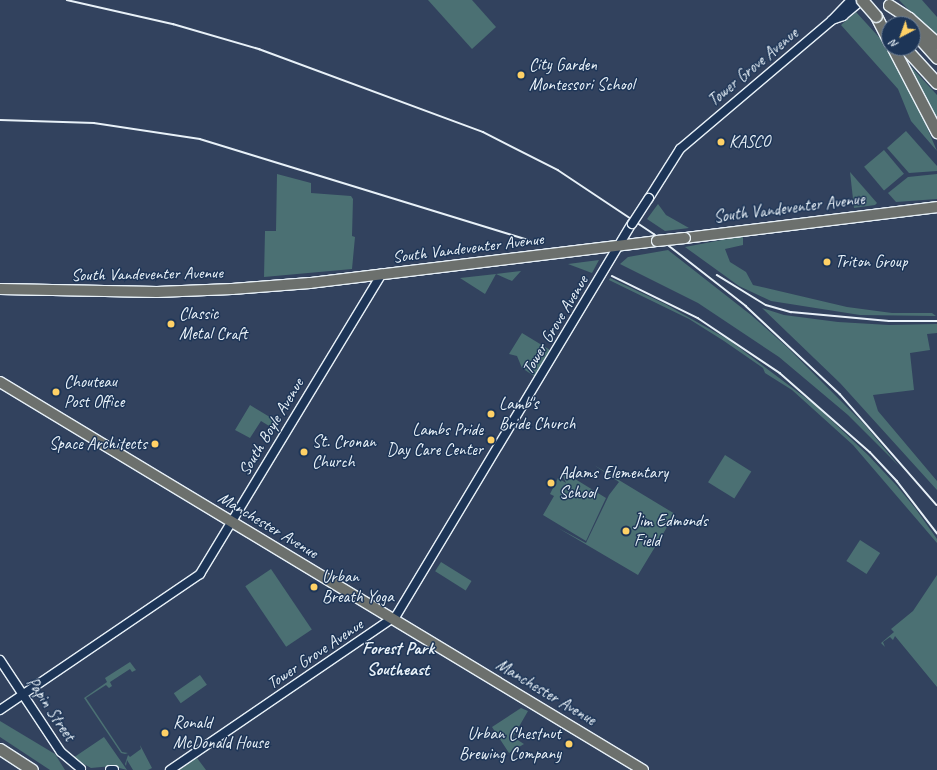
<!DOCTYPE html>
<style>
body{margin:0}
#map{position:relative;width:937px;height:770px;overflow:hidden;background:#32425e;font-family:Caveat,sans-serif}
div>[style]{position:absolute}
[style*='--x']{left:calc(var(--x)*1px);top:calc(var(--y)*1px);width:calc(var(--w)*1px);rotate:calc(var(--a)*1deg)}
.green>*{inset:0;background:#4b7073;transform-origin:0 0}
.roads{filter:drop-shadow(1px 0 #e8f1f8) drop-shadow(-1px 0 #e8f1f8) drop-shadow(0 1px #e8f1f8) drop-shadow(0 -1px #e8f1f8)}
.minor>*{height:8px;margin:-4px;padding:0 4px;transform-origin:4px;border-radius:4px;background:#1d3557}
.major>*{height:10px;margin:-5px;padding:0 5px;transform-origin:5px;border-radius:5px;background:#6c706d}
.highway>*{height:11px;margin:-5.5px;padding:0 5.5px;transform-origin:5.5px;border-radius:5.5px;background:#6c706d}
.rail>*{height:1.5px;margin:-0.75px;padding:0 0.75px;transform-origin:0.75px;border-radius:0.75px;background:#e8f1f8}
.bridges{filter:drop-shadow(1px 0 #e8f1f8) drop-shadow(-1px 0 #e8f1f8) drop-shadow(0 1px #e8f1f8) drop-shadow(0 -1px #e8f1f8)}
.minor-bridge>*{height:8px;margin:-4px;padding:0 4px;transform-origin:4px;border-radius:4px;background:#1d3557}
.major-bridge>*{height:10px;margin:-5px;padding:0 5px;transform-origin:5px;border-radius:5px;background:#6c706d}
.highway-bridge>*{height:11px;margin:-5.5px;padding:0 5.5px;transform-origin:5.5px;border-radius:5.5px;background:#6c706d}
.dots>*{width:11px;height:11px;translate:-50% -50%;box-sizing:border-box;border:2px solid #1d3557;border-radius:50%}
span{translate:-50% -50%;white-space:nowrap;text-align:center;line-height:1.15;-webkit-text-stroke:3px #1d3557;paint-order:stroke}
.poi-label{font-size:17px;color:#e8f1f8}
.left{translate:0 -50%;text-align:left}
.right{translate:-100% -50%;text-align:right}
.street-label{font-size:17px;color:#e8f1f8}
.neighbourhood-label{font-size:18px;color:#e8f1f8;font-weight:700}
.north{position:absolute;left:881px;top:16px;width:40px;height:40px;box-sizing:border-box;background:#1d3557;border:1px solid #6e8097;border-radius:50%;rotate:221deg;font-size:11px;font-weight:700;line-height:16px;text-align:center;color:#e8f1f8}
.north::after{content:'';display:block;margin:auto;width:14px;height:18px;background:#ffd166;clip-path:polygon(50% 0,100% 100%,50% 72%,0 100%)}
</style>
<div id="map">
<div class="green">
<div style="clip-path:polygon(428px 0,472px 0,496px 27px,472px 49px)"></div>
<div style="clip-path:polygon(899px 0,922px 0,937px 17px,937px 39px)"></div>
<div style="clip-path:polygon(856px 12px,888px 47px,914px 97px,937px 151px,911px 121px,898px 89px,841px 25px)"></div>
<div style="clip-path:polygon(904px 59px,937px 95px,937px 119px,925px 97px)"></div>
<div style="clip-path:polygon(906px 131px,937px 166px,937px 171px,909px 173px,887px 148px)"></div>
<div style="left:884px;top:150px;width:31px;height:26px;rotate:50deg"></div>
<div style="clip-path:polygon(850px 172px,877px 203px,875px 205px,854px 208px)"></div>
<div style="clip-path:polygon(277px 174px,311px 183px,311px 193px,351px 196px,353px 199px,352px 236px,355px 237px,352px 269px,264px 277px,265px 231px,276px 231px)"></div>
<div style="clip-path:polygon(937px 174px,937px 199px,896px 202px,888px 193px,908px 177px)"></div>
<div style="clip-path:polygon(658px 204px,666px 215px,689px 228px,665px 231px,647px 219px)"></div>
<div style="clip-path:polygon(743px 236px,743px 245px,725px 249px,730px 262px,746px 272px,753px 285px,847px 307px,892px 313px,932px 313px,936px 316px,860px 315px,771px 301px,739px 286px,685px 247px)"></div>
<div style="clip-path:polygon(668px 250px,751px 315px,788px 348px,864px 424px,899px 466px,848px 415px,779px 357px,698px 303px,620px 264px,628px 257px)"></div>
<div style="clip-path:polygon(599px 260px,592px 273px,568px 264px)"></div>
<div style="clip-path:polygon(521px 271px,512px 281px,496px 274px,485px 294px,460px 278px,496px 274px)"></div>
<div style="clip-path:polygon(610px 278px,665px 304px,729px 340px,815px 405px,868px 455px,897px 486px,915px 508px,937px 539px,937px 543px,853px 445px,792px 390px,765px 373px,763px 368px,724px 341px,689px 319px,609px 280px)"></div>
<div style="clip-path:polygon(762px 308px,784px 315px,838px 322px,889px 325px,937px 324px,937px 333px,927px 334px,930px 350px,910px 353px,914px 390px,873px 395px,878px 411px,937px 481px,937px 490px,840px 383px)"></div>
<div style="clip-path:polygon(522px 333px,550px 350px,534px 376px,522px 368px,517px 356px,509px 354px)"></div>
<div style="clip-path:polygon(250px 405px,278px 422px,274px 429px,261px 421px,250px 438px,235px 430px)"></div>
<div style="left:725px;top:455px;width:31px;height:32px;rotate:32deg"></div>
<div style="clip-path:polygon(594px 465px,675px 514px,638px 575px,558px 528px,586px 543px,609px 495px,619px 482px)"></div>
<div style="clip-path:polygon(567px 474px,606px 498px,586px 541px,543px 515px,554px 496px,550px 494px,558px 478px,566px 483px,563px 476px)"></div>
<div style="left:860px;top:540px;width:24px;height:25px;rotate:33deg"></div>
<div style="left:441px;top:562px;width:36px;height:11px;rotate:32deg"></div>
<div style="left:271px;top:569px;width:73px;height:31px;rotate:56deg"></div>
<div style="clip-path:polygon(937px 575px,937px 687px,895px 636px,893px 640px,890px 637px,883px 642px,885px 647px,881px 643px,894px 632px,891px 629px,913px 611px)"></div>
<div style="clip-path:polygon(130px 662px,136px 670px,132px 672px,130px 669px,110px 682px,112px 686px,109px 688px,106px 685px,86px 698px,122px 752px,128px 753px,125px 754px,121px 753px,84px 698px,107px 682px,105px 678px)"></div>
<div style="left:200px;top:675px;width:12px;height:32px;rotate:55deg"></div>
<div style="clip-path:polygon(521px 708px,528px 711px,513px 737px,524px 744px,509px 753px,492px 727px)"></div>
<div style="clip-path:polygon(0 721px,55px 754px,65px 770px,50px 770px,0 737px)"></div>
<div style="clip-path:polygon(104px 737px,127px 770px,112px 766px,91px 768px,73px 758px)"></div>
<div style="clip-path:polygon(140px 745px,152px 768px,148px 770px,133px 770px,127px 760px,126px 766px,125px 764px,128px 755px,130px 757px,141px 749px)"></div>
<div style="clip-path:polygon(197px 758px,206px 770px,179px 770px,195px 759px)"></div>
</div>
<div class="roads">
<div class="minor">
<div style="--x:832;--y:20;--w:12;--a:-20"></div>
<div style="--x:843;--y:16;--w:25;--a:-40"></div>
<div style="--x:649;--y:198;--w:58;--a:-57.7"></div>
<div style="--x:680;--y:149;--w:198;--a:-40.3"></div>
<div style="--x:831;--y:21;--w:29;--a:-46"></div>
<div style="--x:0;--y:660;--w:110;--a:56.5"></div>
<div style="--x:61;--y:752;--w:26;--a:40"></div>
<div style="--x:0;--y:710;--w:242;--a:-34.2"></div>
<div style="--x:200;--y:574;--w:351;--a:-58.8"></div>
<div style="--x:110;--y:770;--w:4;--a:0"></div>
<div style="--x:170;--y:770;--w:273;--a:-34.3"></div>
<div style="--x:396;--y:616;--w:458;--a:-59"></div>
</div>
<div class="major">
<div style="--x:685;--y:238;--w:254;--a:-7"></div>
<div style="--x:0;--y:289;--w:157;--a:1.1"></div>
<div style="--x:157;--y:292;--w:75;--a:-2.3"></div>
<div style="--x:232;--y:289;--w:78;--a:-4.4"></div>
<div style="--x:310;--y:283;--w:350;--a:-6.9"></div>
<div style="--x:0;--y:382;--w:751;--a:31.11"></div>
</div>
<div class="highway">
<div style="--x:889;--y:5;--w:24;--a:33"></div>
<div style="--x:909;--y:18;--w:38;--a:42"></div>
<div style="--x:876;--y:16;--w:29;--a:63"></div>
<div style="--x:913;--y:31;--w:36;--a:48"></div>
<div style="--x:893;--y:48;--w:95;--a:62.4"></div>
<div style="--x:905;--y:48;--w:47;--a:47.6"></div>
<div style="--x:0;--y:749;--w:38;--a:33"></div>
</div>
</div>
<div class="rail">
<div style="--x:67;--y:0;--w:109;--a:12.8"></div>
<div style="--x:173;--y:24;--w:90;--a:16.2"></div>
<div style="--x:259;--y:49;--w:239;--a:20.3"></div>
<div style="--x:483;--y:132;--w:84;--a:26.9"></div>
<div style="--x:558;--y:170;--w:115;--a:33.7"></div>
<div style="--x:654;--y:234;--w:117;--a:38"></div>
<div style="--x:746;--y:306;--w:129;--a:43.1"></div>
<div style="--x:840;--y:394;--w:147;--a:48.9"></div>
<div style="--x:0;--y:120;--w:94;--a:1.8"></div>
<div style="--x:94;--y:123;--w:107;--a:8.6"></div>
<div style="--x:200;--y:139;--w:350;--a:17.1"></div>
<div style="--x:717;--y:275;--w:57;--a:31.5"></div>
<div style="--x:766;--y:305;--w:26;--a:16"></div>
<div style="--x:791;--y:312;--w:98;--a:5.2"></div>
<div style="--x:889;--y:321;--w:48;--a:0"></div>
<div style="--x:612;--y:276;--w:96;--a:26"></div>
<div style="--x:698;--y:318;--w:99;--a:33.9"></div>
<div style="--x:780;--y:373;--w:120;--a:41.3"></div>
<div style="--x:870;--y:452;--w:40;--a:47"></div>
<div style="--x:897;--y:481;--w:66;--a:52.4"></div>
</div>
<div class="bridges">
<div class="minor-bridge">
<div style="--x:632;--y:224;--w:31;--a:-57"></div>
</div>
<div class="major-bridge">
<div style="--x:657;--y:241;--w:28;--a:-6"></div>
</div>
<div class="highway-bridge">
<div style="--x:862;--y:0;--w:21;--a:49"></div>
</div>
</div>
<div class="dots">
<div style="left:521px;top:75px;background:#ffd166"></div>
<div style="left:721px;top:142px;background:#ffd166"></div>
<div style="left:827px;top:262px;background:#ffd166"></div>
<div style="left:171px;top:324px;background:#ffd166"></div>
<div style="left:56px;top:392px;background:#ffd166"></div>
<div style="left:491px;top:414px;background:#ffd166"></div>
<div style="left:491px;top:440px;background:#ffd166"></div>
<div style="left:155px;top:444px;background:#ffd166"></div>
<div style="left:304px;top:452px;background:#ffd166"></div>
<div style="left:551px;top:483px;background:#ffd166"></div>
<div style="left:626px;top:531px;background:#ffd166"></div>
<div style="left:314px;top:587px;background:#ffd166"></div>
<div style="left:165px;top:733px;background:#ffd166"></div>
<div style="left:569px;top:744px;background:#ffd166"></div>
</div>
<div class="poi-label">
<span class="left" style="left:529px;top:75px">City Garden<br>Montessori School</span>
<span class="left" style="left:729px;top:142px">KASCO</span>
<span class="left" style="left:835px;top:262px">Triton Group</span>
<span class="left" style="left:179px;top:324px">Classic<br>Metal Craft</span>
<span class="left" style="left:64px;top:392px">Chouteau<br>Post Office</span>
<span class="left" style="left:499px;top:414px">Lamb's<br>Bride Church</span>
<span class="right" style="left:483px;top:440px">Lambs Pride<br>Day Care Center</span>
<span class="left" style="left:312px;top:452px">St. Cronan<br>Church</span>
<span class="right" style="left:147px;top:444px">Space Architects</span>
<span class="left" style="left:559px;top:483px">Adams Elementary<br>School</span>
<span class="left" style="left:634px;top:531px">Jim Edmonds<br>Field</span>
<span class="left" style="left:322px;top:587px">Urban<br>Breath Yoga</span>
<span class="left" style="left:173px;top:733px">Ronald<br>McDonald House</span>
<span class="right" style="left:561px;top:744px">Urban Chestnut<br>Brewing Company</span>
</div>
<div class="street-label">
<span style="left:753px;top:67px;rotate:-40deg">Tower Grove Avenue</span>
<span style="left:789px;top:208px;rotate:-7deg">South Vandeventer Avenue</span>
<span style="left:468px;top:248px;rotate:-7deg">South Vandeventer Avenue</span>
<span style="left:147px;top:274px;rotate:-1deg">South Vandeventer Avenue</span>
<span style="left:555px;top:325px;rotate:-59deg">Tower Grove Avenue</span>
<span style="left:271px;top:427px;rotate:-59deg">South Boyle Avenue</span>
<span style="left:268px;top:525px;rotate:31deg">Manchester Avenue</span>
<span style="left:315px;top:654px;rotate:-34deg">Tower Grove Avenue</span>
<span style="left:546px;top:692px;rotate:31deg">Manchester Avenue</span>
<span style="left:51px;top:709px;rotate:56deg">Papin Street</span>
</div>
<div class="neighbourhood-label">
<span style="left:398px;top:659px">Forest Park<br>Southeast</span>
</div>
<div class="north">N</div>
</div>
